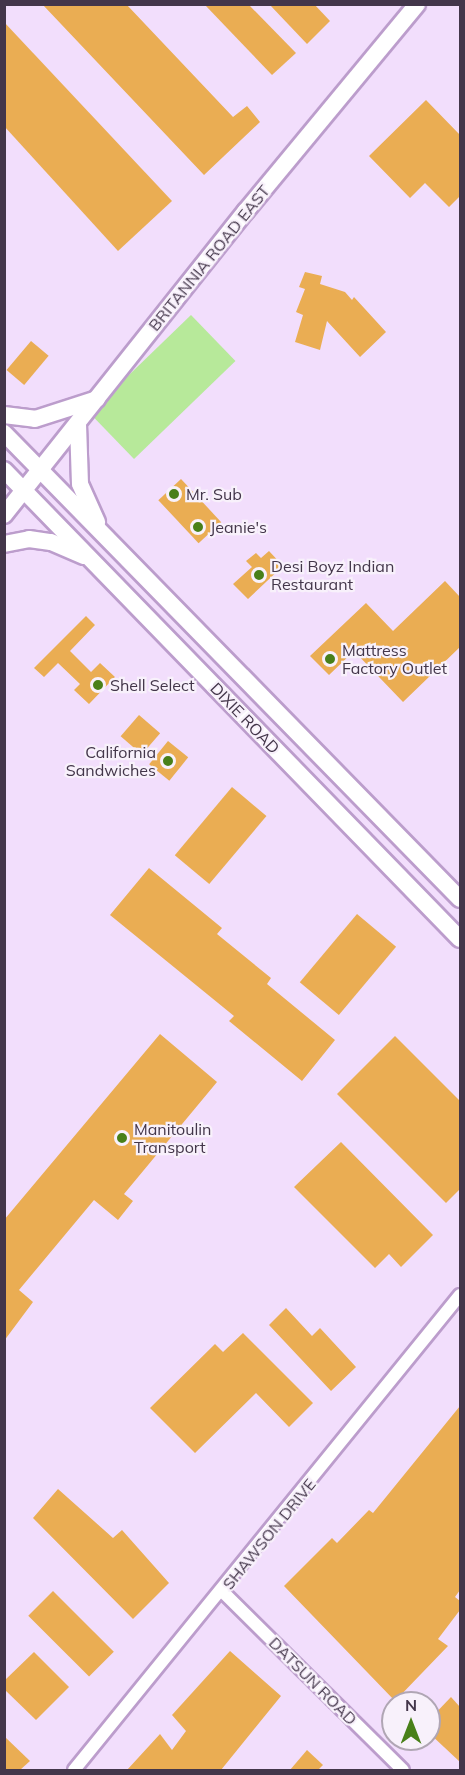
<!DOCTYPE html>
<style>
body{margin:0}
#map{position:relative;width:465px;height:1775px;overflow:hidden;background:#f2defc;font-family:Mulish,sans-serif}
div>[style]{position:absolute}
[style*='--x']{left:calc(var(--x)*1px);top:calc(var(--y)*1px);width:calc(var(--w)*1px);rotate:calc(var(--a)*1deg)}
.green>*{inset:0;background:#b7e99a;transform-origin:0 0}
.building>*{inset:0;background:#eaad53;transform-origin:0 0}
.roads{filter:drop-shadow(2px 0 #bc9dcc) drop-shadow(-2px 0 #bc9dcc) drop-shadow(0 2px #bc9dcc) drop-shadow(0 -2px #bc9dcc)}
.street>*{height:12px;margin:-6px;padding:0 6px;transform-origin:6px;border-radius:6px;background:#fff}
.secondary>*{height:16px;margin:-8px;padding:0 8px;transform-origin:8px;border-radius:8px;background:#fff}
.dots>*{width:16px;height:16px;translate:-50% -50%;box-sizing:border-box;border:3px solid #f8f1fb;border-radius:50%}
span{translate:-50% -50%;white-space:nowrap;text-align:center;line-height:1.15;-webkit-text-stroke:4.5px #f8f1fb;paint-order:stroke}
.street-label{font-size:16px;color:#43364a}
.poi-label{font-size:16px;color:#43364a}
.left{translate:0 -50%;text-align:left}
.right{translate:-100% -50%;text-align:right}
.frame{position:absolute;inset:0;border:6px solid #43364a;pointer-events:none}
.north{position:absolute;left:381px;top:1691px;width:60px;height:60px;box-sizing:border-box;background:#f8f1fb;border:2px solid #b0a6b4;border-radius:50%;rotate:0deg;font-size:16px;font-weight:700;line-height:24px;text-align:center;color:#43364a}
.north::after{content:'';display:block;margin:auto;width:21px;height:27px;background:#498019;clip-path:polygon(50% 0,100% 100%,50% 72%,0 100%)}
</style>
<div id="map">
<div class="green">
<div style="left:191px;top:315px;width:64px;height:141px;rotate:46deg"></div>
</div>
<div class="building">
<div style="clip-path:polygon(269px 4px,314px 4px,330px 21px,307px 44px)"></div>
<div style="clip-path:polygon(43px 5px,127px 5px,233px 117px,247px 106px,260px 122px,204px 175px)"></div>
<div style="clip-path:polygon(205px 5px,249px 5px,296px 53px,272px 75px)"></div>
<div style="clip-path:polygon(4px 22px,172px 201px,118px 251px,4px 126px)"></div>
<div style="clip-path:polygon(426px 100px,460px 135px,460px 196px,449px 207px,425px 183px,410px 198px,369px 156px)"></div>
<div style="clip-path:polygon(305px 272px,322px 276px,320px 284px,345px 292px,352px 300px,354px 297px,386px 332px,360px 357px,327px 321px,320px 350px,295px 342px,303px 315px,296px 312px,305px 289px,299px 287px)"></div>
<div style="left:31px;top:341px;width:23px;height:38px;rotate:40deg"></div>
<div style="left:181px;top:479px;width:59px;height:31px;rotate:47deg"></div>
<div style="clip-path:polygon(269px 551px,283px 566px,248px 599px,233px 584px,252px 567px,246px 561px,256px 553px,261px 558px)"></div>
<div style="clip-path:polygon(445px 581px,460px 597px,460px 647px,403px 702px,354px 651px,329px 675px,310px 656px,366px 603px,393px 631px)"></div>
<div style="clip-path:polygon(86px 616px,95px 625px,70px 651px,91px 672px,100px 663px,115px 677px,89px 704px,74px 690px,80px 684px,58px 663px,44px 677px,34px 668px)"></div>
<div style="left:139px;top:715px;width:28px;height:28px;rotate:41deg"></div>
<div style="left:168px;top:741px;width:26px;height:30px;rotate:39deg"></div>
<div style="left:232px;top:787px;width:45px;height:89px;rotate:40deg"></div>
<div style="clip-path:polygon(149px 868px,222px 928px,217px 934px,271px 978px,267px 984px,335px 1040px,302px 1081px,229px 1021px,234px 1016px,110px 915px)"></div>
<div style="left:357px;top:914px;width:51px;height:89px;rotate:40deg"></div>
<div style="clip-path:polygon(160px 1034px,217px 1082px,124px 1194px,133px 1201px,118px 1220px,94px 1200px,19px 1290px,33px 1302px,4px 1341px,4px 1220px)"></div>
<div style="clip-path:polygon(395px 1036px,460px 1101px,460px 1189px,446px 1203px,337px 1094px)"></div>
<div style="clip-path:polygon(341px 1142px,433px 1235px,401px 1267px,389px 1254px,375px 1268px,294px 1187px)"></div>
<div style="clip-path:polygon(286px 1308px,312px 1336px,320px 1328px,356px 1367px,331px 1391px,269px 1325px)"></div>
<div style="clip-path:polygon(243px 1333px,313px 1403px,289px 1427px,256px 1393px,195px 1453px,150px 1408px,215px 1344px,223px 1352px)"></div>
<div style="clip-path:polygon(460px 1406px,460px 1590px,455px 1597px,460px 1601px,460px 1610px,438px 1639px,448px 1646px,395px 1701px,284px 1586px,332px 1538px,337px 1543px,369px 1510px,373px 1513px)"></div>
<div style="clip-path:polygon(58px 1489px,113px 1538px,122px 1530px,169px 1583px,133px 1619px,33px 1518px)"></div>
<div style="left:53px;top:1591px;width:86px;height:35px;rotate:45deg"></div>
<div style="clip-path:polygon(230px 1651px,281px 1696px,221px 1770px,127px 1770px,160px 1734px,172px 1750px,186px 1731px,172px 1715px)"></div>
<div style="clip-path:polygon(34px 1652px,69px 1687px,36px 1720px,4px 1689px,4px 1681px)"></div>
<div style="clip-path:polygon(451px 1697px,460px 1707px,460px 1762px,429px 1733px,429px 1720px)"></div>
<div style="clip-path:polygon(4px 1736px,30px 1761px,20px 1770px,4px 1770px)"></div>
<div style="clip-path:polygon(307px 1750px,323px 1765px,318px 1770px,290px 1770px)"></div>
</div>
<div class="roads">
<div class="street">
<div style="--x:223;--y:1592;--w:253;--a:44.7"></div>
<div style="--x:74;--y:1770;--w:612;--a:-50.9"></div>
</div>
<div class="secondary">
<div style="--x:4;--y:415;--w:31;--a:7"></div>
<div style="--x:35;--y:419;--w:65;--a:-17.9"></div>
<div style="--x:78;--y:424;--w:60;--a:88.1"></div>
<div style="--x:80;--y:484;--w:42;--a:65.9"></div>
<div style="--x:4;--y:433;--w:652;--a:45.62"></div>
<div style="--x:4;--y:470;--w:654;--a:45.81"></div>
<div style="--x:4;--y:515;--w:389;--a:-51.5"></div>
<div style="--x:246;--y:211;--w:268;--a:-50.4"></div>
<div style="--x:4;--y:544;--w:25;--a:-11"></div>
<div style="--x:29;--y:539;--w:22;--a:8"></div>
<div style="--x:51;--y:542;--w:36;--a:23"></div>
</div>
</div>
<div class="dots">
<div style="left:174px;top:494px;background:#498019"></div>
<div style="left:198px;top:527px;background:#498019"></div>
<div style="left:259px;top:575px;background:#498019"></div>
<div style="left:330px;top:659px;background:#498019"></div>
<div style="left:98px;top:685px;background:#498019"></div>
<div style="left:168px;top:761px;background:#498019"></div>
<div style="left:122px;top:1138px;background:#498019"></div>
</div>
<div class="street-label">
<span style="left:209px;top:258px;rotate:-51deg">BRITANNIA ROAD EAST</span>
<span style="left:245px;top:718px;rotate:46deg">DIXIE ROAD</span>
<span style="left:269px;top:1534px;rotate:-51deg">SHAWSON DRIVE</span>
<span style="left:313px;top:1681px;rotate:45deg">DATSUN ROAD</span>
</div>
<div class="poi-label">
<span class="left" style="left:186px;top:494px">Mr. Sub</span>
<span class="left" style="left:210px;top:527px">Jeanie's</span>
<span class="left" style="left:271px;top:575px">Desi Boyz Indian<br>Restaurant</span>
<span class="left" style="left:342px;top:659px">Mattress<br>Factory Outlet</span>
<span class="left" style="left:110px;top:685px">Shell Select</span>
<span class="right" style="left:156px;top:761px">California<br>Sandwiches</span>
<span class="left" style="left:134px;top:1138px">Manitoulin<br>Transport</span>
</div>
<div class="frame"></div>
<div class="north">N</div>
</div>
